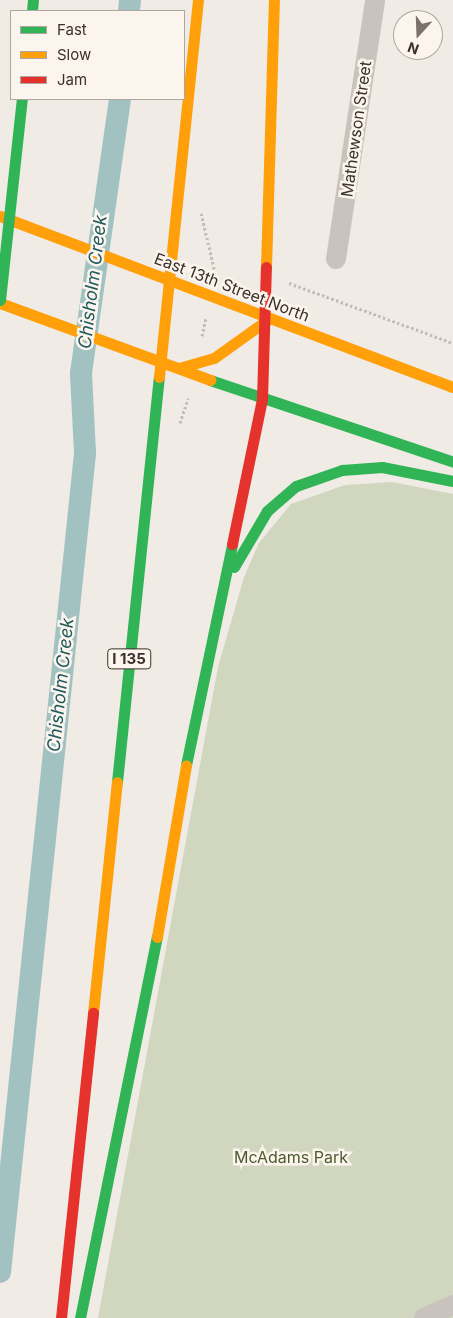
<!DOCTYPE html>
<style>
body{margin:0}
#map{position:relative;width:453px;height:1318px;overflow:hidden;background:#f0ebe5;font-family:Inter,sans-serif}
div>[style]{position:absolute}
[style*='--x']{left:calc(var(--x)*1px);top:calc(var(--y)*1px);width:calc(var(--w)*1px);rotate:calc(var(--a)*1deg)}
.green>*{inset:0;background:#d1d6bf}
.canal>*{height:22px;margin:-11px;padding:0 11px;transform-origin:11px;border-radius:11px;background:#a1c2c1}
.path>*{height:3px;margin-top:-1.5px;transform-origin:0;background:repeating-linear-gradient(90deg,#c2bbb6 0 2.5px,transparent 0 5px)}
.street>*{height:20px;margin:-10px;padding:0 10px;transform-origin:10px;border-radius:10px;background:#c9c3be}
.fast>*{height:11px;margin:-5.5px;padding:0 5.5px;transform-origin:5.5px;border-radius:5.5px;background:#30b455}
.slow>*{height:11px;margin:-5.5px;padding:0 5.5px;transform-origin:5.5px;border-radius:5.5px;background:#ff9f0a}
.jam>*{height:11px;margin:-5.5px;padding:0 5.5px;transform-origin:5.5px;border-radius:5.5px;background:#e5322d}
.fast-bridge>*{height:11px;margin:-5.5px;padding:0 5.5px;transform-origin:5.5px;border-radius:5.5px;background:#30b455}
.slow-bridge>*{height:11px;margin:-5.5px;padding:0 5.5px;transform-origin:5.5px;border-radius:5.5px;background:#ff9f0a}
.jam-bridge>*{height:11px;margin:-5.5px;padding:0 5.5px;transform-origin:5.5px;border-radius:5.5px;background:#e5322d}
span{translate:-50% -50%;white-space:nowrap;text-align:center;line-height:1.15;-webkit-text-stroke:5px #fbf5ee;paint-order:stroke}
.shield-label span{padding:1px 4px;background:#fbf5ee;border:1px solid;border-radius:4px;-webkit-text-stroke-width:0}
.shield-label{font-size:15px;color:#3b302b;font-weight:700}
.street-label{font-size:16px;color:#3b302b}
.park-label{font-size:16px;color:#4a5a2e}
.water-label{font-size:18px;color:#1f5a5e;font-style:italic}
.legend{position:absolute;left:10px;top:10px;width:175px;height:90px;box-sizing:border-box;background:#fbf5ee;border:1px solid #aea6a0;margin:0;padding:6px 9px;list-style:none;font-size:15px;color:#3b302b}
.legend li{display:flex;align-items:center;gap:10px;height:25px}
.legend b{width:25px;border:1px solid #aea6a0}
.north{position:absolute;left:393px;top:10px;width:50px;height:50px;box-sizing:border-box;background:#fbf5ee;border:1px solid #aea6a0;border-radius:50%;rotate:200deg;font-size:14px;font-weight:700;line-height:20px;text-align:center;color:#3b302b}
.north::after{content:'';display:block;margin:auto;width:18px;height:22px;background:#7a716c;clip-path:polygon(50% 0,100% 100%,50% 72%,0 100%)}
</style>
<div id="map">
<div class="green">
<div style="clip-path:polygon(392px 482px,453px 494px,453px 1318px,98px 1318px,218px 667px,244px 577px,259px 543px,291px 504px,345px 485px)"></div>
</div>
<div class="canal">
<div style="--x:129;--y:11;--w:11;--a:-85"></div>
<div style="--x:0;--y:1272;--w:823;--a:-84.07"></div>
<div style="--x:85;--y:453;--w:80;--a:-92.9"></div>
<div style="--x:81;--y:373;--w:277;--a:-81.9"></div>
</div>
<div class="path">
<div style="--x:201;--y:213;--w:61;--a:76.7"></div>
<div style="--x:289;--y:283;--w:175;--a:20.1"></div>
<div style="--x:202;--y:336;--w:19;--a:-78"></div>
<div style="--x:180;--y:423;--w:26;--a:-72"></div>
</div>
<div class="street">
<div style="--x:336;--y:259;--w:262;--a:-81.4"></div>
<div style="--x:424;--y:1318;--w:32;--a:-24"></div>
</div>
<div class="fast">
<div style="--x:32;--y:11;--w:11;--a:-85"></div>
<div style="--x:210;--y:380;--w:256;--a:18.6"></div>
<div style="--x:234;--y:567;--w:65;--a:-59.5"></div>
<div style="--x:267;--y:511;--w:38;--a:-41"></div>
<div style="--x:296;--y:486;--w:49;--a:-19.2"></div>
<div style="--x:342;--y:470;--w:40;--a:-4.3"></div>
<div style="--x:382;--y:467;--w:72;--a:11.2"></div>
<div style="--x:186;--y:765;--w:226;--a:-78.2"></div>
</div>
<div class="slow">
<div style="--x:0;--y:216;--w:484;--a:20.7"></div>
<div style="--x:266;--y:267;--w:267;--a:-88.3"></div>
<div style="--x:0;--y:303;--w:224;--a:20.1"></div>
<div style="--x:179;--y:368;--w:36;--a:-16"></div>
<div style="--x:214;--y:358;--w:65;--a:-35.6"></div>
</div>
<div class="jam">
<div style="--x:232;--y:544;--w:148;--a:-78.3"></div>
<div style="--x:262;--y:399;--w:132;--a:-88.3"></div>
</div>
<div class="fast-bridge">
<div style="--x:0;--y:300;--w:202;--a:-83.8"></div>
<div style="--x:117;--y:782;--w:407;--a:-84.1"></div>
<div style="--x:80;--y:1318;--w:389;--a:-78.6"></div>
</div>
<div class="slow-bridge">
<div style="--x:159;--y:377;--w:379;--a:-84.1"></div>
<div style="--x:157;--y:937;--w:174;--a:-80.4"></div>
<div style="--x:93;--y:1013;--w:232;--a:-84.1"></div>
</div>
<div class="jam-bridge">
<div style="--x:61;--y:1318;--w:307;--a:-84"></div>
</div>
<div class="shield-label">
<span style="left:129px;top:659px">I 135</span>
</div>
<div class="street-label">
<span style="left:356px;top:129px;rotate:-82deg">Mathewson Street</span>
<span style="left:232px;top:287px;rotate:21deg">East 13th Street North</span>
</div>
<div class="park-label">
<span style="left:291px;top:1157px">McAdams Park</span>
</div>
<div class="water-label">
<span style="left:93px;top:282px;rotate:-83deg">Chisholm Creek</span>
<span style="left:61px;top:685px;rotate:-84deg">Chisholm Creek</span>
</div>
<ul class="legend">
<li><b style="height:6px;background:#30b455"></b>Fast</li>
<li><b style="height:6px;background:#ff9f0a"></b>Slow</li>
<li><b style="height:6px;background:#e5322d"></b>Jam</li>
</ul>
<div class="north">N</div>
</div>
